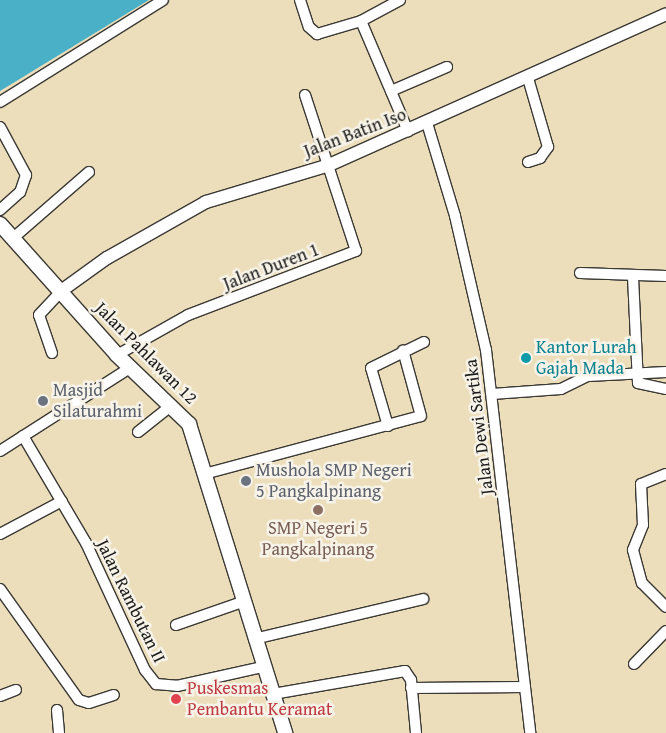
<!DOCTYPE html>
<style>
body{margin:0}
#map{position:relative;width:666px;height:733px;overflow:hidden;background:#ecdebb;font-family:"Gentium Book Plus",serif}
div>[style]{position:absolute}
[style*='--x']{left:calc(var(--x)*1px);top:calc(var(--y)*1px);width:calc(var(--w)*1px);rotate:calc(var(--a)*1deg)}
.water>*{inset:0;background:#49b0c8}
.roads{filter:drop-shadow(1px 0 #3b3934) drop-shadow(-1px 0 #3b3934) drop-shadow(0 1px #3b3934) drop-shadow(0 -1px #3b3934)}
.minor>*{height:10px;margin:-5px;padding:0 5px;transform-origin:5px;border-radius:5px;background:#fff}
.tertiary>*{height:12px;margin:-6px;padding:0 6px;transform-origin:6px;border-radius:6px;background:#fff}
.secondary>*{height:14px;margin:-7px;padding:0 7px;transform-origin:7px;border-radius:7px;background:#fff}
.dots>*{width:14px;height:14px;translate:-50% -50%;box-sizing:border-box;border:2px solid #f7f3e8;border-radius:50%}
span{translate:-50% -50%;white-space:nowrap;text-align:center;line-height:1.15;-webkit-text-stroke:5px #f7f3e8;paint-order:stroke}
.street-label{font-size:18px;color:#1c1c1c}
.culture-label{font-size:18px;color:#0d838f}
.left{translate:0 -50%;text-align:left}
.worship-label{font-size:18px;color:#5b616d}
.education-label{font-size:18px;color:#785e54}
.health-label{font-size:18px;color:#be3a42}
</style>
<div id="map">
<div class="water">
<div style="clip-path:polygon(0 0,149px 0,0 91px)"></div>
</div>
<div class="roads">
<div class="minor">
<div style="--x:300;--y:0;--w:28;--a:72"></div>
<div style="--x:309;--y:27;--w:11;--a:41"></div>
<div style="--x:317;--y:34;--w:46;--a:-16.5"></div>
<div style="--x:400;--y:0;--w:44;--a:151.7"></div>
<div style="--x:361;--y:21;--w:120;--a:66.9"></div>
<div style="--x:391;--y:91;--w:61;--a:-23.2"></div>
<div style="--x:0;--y:102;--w:192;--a:-32"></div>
<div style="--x:427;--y:123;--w:97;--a:73.2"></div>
<div style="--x:455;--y:216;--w:138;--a:77"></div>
<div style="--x:486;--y:350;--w:386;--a:83.4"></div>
<div style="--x:0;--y:127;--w:55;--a:61.6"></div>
<div style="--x:26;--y:175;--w:18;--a:109"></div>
<div style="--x:20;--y:192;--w:27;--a:138"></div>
<div style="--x:528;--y:162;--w:13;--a:-18"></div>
<div style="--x:540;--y:158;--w:14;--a:-54"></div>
<div style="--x:548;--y:147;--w:72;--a:-106.2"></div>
<div style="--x:12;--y:239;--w:102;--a:-41"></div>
<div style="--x:580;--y:273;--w:86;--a:2"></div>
<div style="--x:633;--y:277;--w:106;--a:87.3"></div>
<div style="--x:638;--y:383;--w:29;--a:12"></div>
<div style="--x:52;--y:353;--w:40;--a:-108.9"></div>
<div style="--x:39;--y:315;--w:33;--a:-47"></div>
<div style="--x:117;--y:355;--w:81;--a:-29.4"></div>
<div style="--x:188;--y:315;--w:180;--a:-20.9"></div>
<div style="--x:356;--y:251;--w:164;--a:-108.1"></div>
<div style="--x:492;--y:394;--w:69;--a:-4.1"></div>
<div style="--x:561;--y:389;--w:30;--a:-26"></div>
<div style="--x:588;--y:376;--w:78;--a:-2.9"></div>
<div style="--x:388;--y:426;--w:60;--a:-106.3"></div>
<div style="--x:371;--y:368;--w:59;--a:-26.1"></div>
<div style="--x:138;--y:432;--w:43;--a:-38.5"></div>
<div style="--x:23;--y:436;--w:124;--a:59.5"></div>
<div style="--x:86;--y:543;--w:140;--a:65.1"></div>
<div style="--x:145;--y:670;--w:18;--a:52"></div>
<div style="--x:156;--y:684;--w:21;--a:5"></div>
<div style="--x:177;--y:686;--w:88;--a:-12.5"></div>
<div style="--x:0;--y:451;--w:154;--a:-32.6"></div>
<div style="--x:208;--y:473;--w:220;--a:-15"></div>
<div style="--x:421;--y:416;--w:68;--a:-105.3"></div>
<div style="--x:666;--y:474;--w:27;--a:158"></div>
<div style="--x:641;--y:484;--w:41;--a:87.2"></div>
<div style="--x:643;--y:525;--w:27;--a:112"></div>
<div style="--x:633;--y:550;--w:34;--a:75"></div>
<div style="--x:642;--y:583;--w:34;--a:45"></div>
<div style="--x:0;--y:534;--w:70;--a:-28"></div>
<div style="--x:0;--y:589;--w:136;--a:54.6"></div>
<div style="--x:79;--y:700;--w:10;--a:17"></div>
<div style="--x:89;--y:703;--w:26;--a:-18"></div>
<div style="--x:176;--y:625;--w:70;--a:-19.2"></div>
<div style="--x:254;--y:639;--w:174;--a:-13.3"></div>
<div style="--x:634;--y:664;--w:46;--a:-45.9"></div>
<div style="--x:411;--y:688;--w:114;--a:-0.5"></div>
<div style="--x:273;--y:694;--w:134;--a:-9.9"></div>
<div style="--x:405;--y:671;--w:11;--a:56"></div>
<div style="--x:411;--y:680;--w:53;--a:84.6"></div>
<div style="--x:0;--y:696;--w:17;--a:-21"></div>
<div style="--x:57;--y:710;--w:23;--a:85"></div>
</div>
<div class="tertiary">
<div style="--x:61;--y:291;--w:57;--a:-35.7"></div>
<div style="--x:107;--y:258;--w:114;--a:-29.5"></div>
<div style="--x:206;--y:202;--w:128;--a:-16.7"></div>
<div style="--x:329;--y:165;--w:369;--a:-24.1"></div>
</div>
<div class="secondary">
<div style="--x:0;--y:224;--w:176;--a:48.2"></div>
<div style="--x:117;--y:355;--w:100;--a:43.8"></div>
<div style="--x:189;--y:424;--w:324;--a:72.7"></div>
</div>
</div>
<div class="dots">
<div style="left:526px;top:358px;background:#0f9aa8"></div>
<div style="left:43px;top:401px;background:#6b7280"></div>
<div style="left:246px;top:481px;background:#6b7280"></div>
<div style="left:318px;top:510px;background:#8d6e63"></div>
<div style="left:176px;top:699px;background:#e0444e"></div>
</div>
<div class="street-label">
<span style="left:355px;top:133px;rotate:-21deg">Jalan Batin Iso</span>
<span style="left:271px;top:267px;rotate:-21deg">Jalan Duren 1</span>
<span style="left:146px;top:353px;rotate:45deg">Jalan Pahlawan 12</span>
<span style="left:479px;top:427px;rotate:-97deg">Jalan Dewi Sartika</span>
<span style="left:131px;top:601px;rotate:64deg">Jalan Rambutan II</span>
</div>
<div class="culture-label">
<span class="left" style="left:536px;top:358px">Kantor Lurah<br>Gajah Mada</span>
</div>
<div class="worship-label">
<span class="left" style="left:53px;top:401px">Masjid<br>Silaturahmi</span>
<span class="left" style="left:256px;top:481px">Mushola SMP Negeri<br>5 Pangkalpinang</span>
</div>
<div class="education-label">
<span style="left:318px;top:539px">SMP Negeri 5<br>Pangkalpinang</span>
</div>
<div class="health-label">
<span class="left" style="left:187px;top:699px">Puskesmas<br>Pembantu Keramat</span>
</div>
</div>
